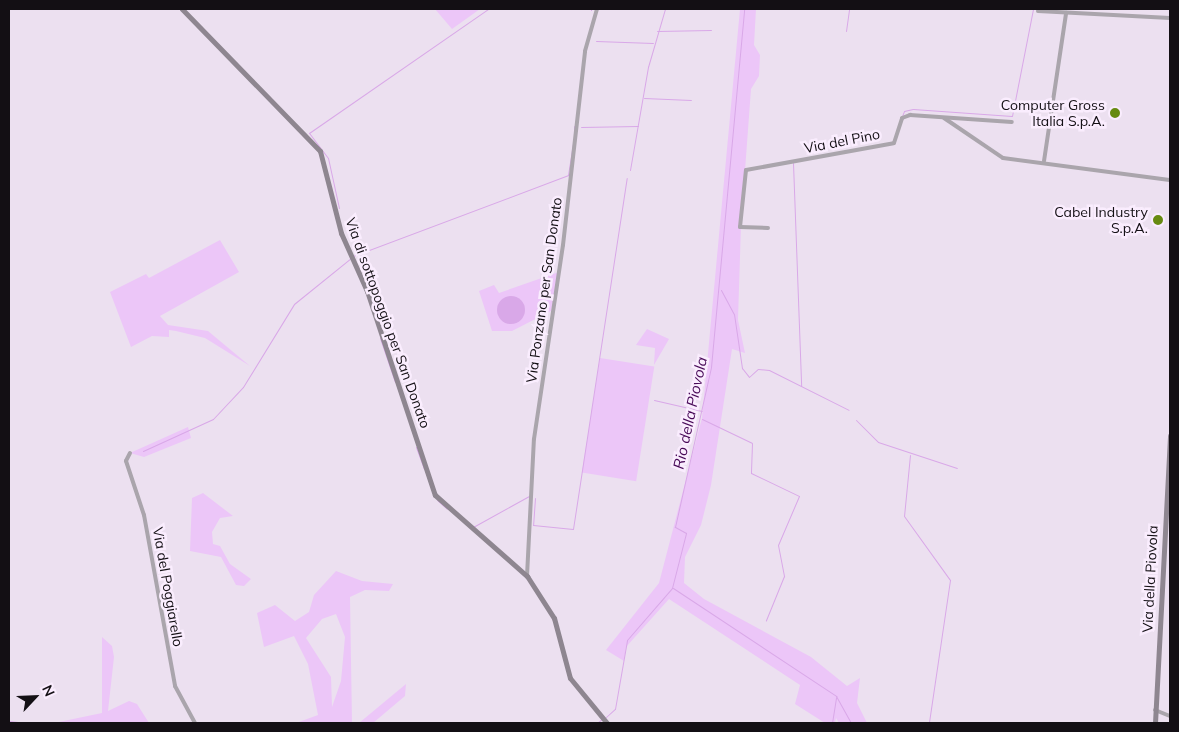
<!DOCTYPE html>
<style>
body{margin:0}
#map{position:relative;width:1179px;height:732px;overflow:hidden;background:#ece0f0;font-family:Mulish,sans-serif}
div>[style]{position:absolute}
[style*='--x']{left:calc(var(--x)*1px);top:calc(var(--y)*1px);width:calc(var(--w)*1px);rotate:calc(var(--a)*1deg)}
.green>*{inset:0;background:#ecc6f8;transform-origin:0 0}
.water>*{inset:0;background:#d9a8e8}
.round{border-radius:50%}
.stream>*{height:1px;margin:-0.5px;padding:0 0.5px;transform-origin:0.5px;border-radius:0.5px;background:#d9a8e8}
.street>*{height:4px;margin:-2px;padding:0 2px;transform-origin:2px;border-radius:2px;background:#aaa5ac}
.secondary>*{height:5px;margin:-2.5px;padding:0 2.5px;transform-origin:2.5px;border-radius:2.5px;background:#8e8690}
.dots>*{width:14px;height:14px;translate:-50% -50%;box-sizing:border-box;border:2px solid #faedfe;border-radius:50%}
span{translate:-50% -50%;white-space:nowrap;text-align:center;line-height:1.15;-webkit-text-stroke:5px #faedfe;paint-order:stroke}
.poi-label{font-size:14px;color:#130f14}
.right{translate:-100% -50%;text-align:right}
.street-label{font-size:14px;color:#130f14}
.water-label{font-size:15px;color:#470857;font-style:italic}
.frame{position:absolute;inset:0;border:10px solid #130f14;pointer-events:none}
.north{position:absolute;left:10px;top:672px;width:50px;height:50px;-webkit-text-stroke:4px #faedfe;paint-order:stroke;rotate:65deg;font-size:14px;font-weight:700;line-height:20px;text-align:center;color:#130f14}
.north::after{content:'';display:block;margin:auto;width:18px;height:22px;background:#130f14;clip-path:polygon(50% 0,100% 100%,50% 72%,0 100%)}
</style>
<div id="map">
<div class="green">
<div style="clip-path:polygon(435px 9px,480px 9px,452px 29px)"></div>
<div style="clip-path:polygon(740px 9px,756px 9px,754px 45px,760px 55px,759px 76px,751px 89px,741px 225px,738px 320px,745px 353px,732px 349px,711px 485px,701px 525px,685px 557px,684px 583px,704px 599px,811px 657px,847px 686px,860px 678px,857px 703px,867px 723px,839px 723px,836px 718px,835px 723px,825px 723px,795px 704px,800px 685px,669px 599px,626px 647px,624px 661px,606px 650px,659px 583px,702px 418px)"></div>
<div style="clip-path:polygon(220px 240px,239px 272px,160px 316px,168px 325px,208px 331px,250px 366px,205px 338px,176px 331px,169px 330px,169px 337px,152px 336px,131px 347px,110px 292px,146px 274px,149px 278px)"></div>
<div style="clip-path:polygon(559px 272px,551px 311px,512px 331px,492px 331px,479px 291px,494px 285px,499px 293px)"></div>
<div style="clip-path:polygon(647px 329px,669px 339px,654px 365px,655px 348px,636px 345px)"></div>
<div style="left:600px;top:358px;width:55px;height:116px;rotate:9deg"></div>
<div style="clip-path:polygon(188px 427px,191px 438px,144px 457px,130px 453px)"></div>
<div style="clip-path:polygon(203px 493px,233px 516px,220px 518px,212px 532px,213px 544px,220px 546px,230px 564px,251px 579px,244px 586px,236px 585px,221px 557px,190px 551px,192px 498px)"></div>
<div style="clip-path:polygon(evenodd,336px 571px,362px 581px,393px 584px,389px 591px,365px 590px,350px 597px,352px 723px,296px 723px,318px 715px,308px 664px,294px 636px,264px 647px,257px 613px,275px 605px,295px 621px,309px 612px,314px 595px,336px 571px,336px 614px,345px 637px,341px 681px,332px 707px,331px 677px,306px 638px,322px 619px,336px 614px)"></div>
<div style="clip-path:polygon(102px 637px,112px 646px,114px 657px,108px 711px,129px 701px,137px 704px,149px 723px,54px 723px,102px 713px)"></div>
<div style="clip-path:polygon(406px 684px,405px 696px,373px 723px,359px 723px)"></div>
</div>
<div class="water">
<div class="round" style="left:497px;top:296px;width:28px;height:28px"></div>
</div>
<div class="stream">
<div style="--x:591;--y:10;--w:1;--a:-90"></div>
<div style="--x:657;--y:31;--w:54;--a:-1.1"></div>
<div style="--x:846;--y:31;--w:22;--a:-82"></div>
<div style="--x:596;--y:41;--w:57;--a:2"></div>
<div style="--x:644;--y:98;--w:47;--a:2.4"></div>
<div style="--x:898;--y:126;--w:16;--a:-68"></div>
<div style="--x:904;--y:111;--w:9;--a:-13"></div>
<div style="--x:913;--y:109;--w:99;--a:4"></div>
<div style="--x:1012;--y:116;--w:109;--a:-78.9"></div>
<div style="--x:581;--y:127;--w:57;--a:-1"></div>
<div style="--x:574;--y:132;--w:6;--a:-90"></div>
<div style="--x:793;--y:163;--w:223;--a:87.9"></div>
<div style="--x:630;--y:170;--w:105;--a:-80.1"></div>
<div style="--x:648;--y:67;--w:60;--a:-73.7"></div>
<div style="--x:339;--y:208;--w:51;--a:-102.4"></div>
<div style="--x:328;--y:158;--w:31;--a:-127"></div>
<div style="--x:309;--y:133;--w:218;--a:-34.7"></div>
<div style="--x:353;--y:256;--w:230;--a:-20.6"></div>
<div style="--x:568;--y:175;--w:31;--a:-81"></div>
<div style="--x:721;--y:290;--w:27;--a:62"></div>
<div style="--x:734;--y:314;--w:55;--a:81.6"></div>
<div style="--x:742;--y:368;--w:11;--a:52"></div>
<div style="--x:749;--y:377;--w:12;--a:-42"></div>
<div style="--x:758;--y:369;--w:11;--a:5"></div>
<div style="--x:769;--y:370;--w:89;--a:26.6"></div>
<div style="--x:380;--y:338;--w:46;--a:71.2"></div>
<div style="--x:654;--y:400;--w:49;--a:12.9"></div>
<div style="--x:702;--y:419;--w:55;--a:25.6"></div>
<div style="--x:752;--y:443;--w:30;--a:92"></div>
<div style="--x:751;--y:473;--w:53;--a:25.6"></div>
<div style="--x:799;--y:496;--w:53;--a:113.2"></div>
<div style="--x:778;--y:545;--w:32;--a:79"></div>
<div style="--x:784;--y:576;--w:48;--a:112.2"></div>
<div style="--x:856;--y:420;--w:31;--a:45"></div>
<div style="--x:878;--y:442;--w:83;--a:18.2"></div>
<div style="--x:416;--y:447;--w:23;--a:70"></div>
<div style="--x:143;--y:451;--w:77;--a:-24.6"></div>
<div style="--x:213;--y:419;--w:44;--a:-46.8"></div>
<div style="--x:243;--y:387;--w:97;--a:-58.4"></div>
<div style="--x:294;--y:304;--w:73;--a:-38.9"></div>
<div style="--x:910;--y:455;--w:61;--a:95.6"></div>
<div style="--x:904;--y:516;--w:79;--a:54.3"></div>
<div style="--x:950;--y:580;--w:145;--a:98.4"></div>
<div style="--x:535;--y:498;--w:27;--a:94"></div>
<div style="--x:533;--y:525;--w:40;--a:5.7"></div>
<div style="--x:573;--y:529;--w:355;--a:-81.3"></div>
<div style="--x:437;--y:500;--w:13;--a:42"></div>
<div style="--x:473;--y:527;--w:64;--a:-29"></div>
<div style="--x:673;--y:588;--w:196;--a:33.5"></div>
<div style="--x:836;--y:696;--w:31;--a:61"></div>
<div style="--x:606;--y:717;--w:12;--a:-42"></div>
<div style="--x:615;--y:709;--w:70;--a:-80.1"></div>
<div style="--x:627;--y:640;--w:69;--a:-49.1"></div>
<div style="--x:672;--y:588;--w:57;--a:-75.7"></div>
<div style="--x:686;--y:533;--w:13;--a:-151"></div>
<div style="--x:675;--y:527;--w:164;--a:-77.3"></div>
<div style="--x:711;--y:367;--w:360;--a:-84.7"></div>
<div style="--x:9;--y:721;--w:18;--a:6"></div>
<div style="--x:597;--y:723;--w:6;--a:-39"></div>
<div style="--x:832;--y:723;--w:26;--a:-81"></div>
</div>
<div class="street">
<div style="--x:1038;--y:11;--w:132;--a:3"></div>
<div style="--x:944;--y:118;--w:71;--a:34.1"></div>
<div style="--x:1003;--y:158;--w:168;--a:7.5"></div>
<div style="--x:1044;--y:161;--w:150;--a:-81.5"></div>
<div style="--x:768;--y:228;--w:28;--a:-178"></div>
<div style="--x:740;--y:227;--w:57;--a:-84"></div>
<div style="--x:746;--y:170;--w:150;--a:-10.3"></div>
<div style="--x:894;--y:143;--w:26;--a:-72"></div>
<div style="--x:902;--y:118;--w:9;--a:-21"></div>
<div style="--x:910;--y:115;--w:102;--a:3.9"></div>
<div style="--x:130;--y:453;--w:9;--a:117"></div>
<div style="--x:126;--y:461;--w:57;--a:71.6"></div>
<div style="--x:144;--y:515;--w:174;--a:79.7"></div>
<div style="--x:175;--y:686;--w:42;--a:61.6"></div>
<div style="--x:527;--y:576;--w:137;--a:-87.1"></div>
<div style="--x:534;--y:439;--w:196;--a:-81.5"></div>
<div style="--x:563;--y:245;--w:195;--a:-83.5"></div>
<div style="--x:585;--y:51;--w:44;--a:-74.1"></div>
<div style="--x:1155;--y:710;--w:16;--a:22"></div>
</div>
<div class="secondary">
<div style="--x:182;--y:9;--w:198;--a:45.8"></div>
<div style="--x:320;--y:151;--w:85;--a:75.6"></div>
<div style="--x:341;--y:233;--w:64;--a:65.9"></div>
<div style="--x:367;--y:291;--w:215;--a:71.6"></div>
<div style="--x:435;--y:495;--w:123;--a:41.4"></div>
<div style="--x:527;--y:576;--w:50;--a:57.3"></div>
<div style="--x:554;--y:618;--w:62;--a:75.1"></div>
<div style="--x:570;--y:678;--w:58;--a:50.6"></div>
<div style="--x:1155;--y:723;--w:288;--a:-87"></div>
</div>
<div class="dots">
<div style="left:1115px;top:113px;background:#668a10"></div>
<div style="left:1158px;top:220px;background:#668a10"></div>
</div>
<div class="poi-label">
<span class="right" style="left:1105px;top:113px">Computer Gross<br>Italia S.p.A.</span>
<span class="right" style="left:1148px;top:220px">Cabel Industry<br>S.p.A.</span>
</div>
<div class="street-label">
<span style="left:842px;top:141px;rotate:-11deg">Via del Pino</span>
<span style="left:544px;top:290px;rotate:-82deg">Via Ponzano per San Donato</span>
<span style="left:388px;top:323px;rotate:70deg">Via di sottopoggio per San Donato</span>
<span style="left:1150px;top:579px;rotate:-87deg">Via della Piovola</span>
<span style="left:168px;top:587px;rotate:80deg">Via del Poggiarello</span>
</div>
<div class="water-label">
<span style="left:690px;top:413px;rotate:-78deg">Rio della Piovola</span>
</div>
<div class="frame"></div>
<div class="north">N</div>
</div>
